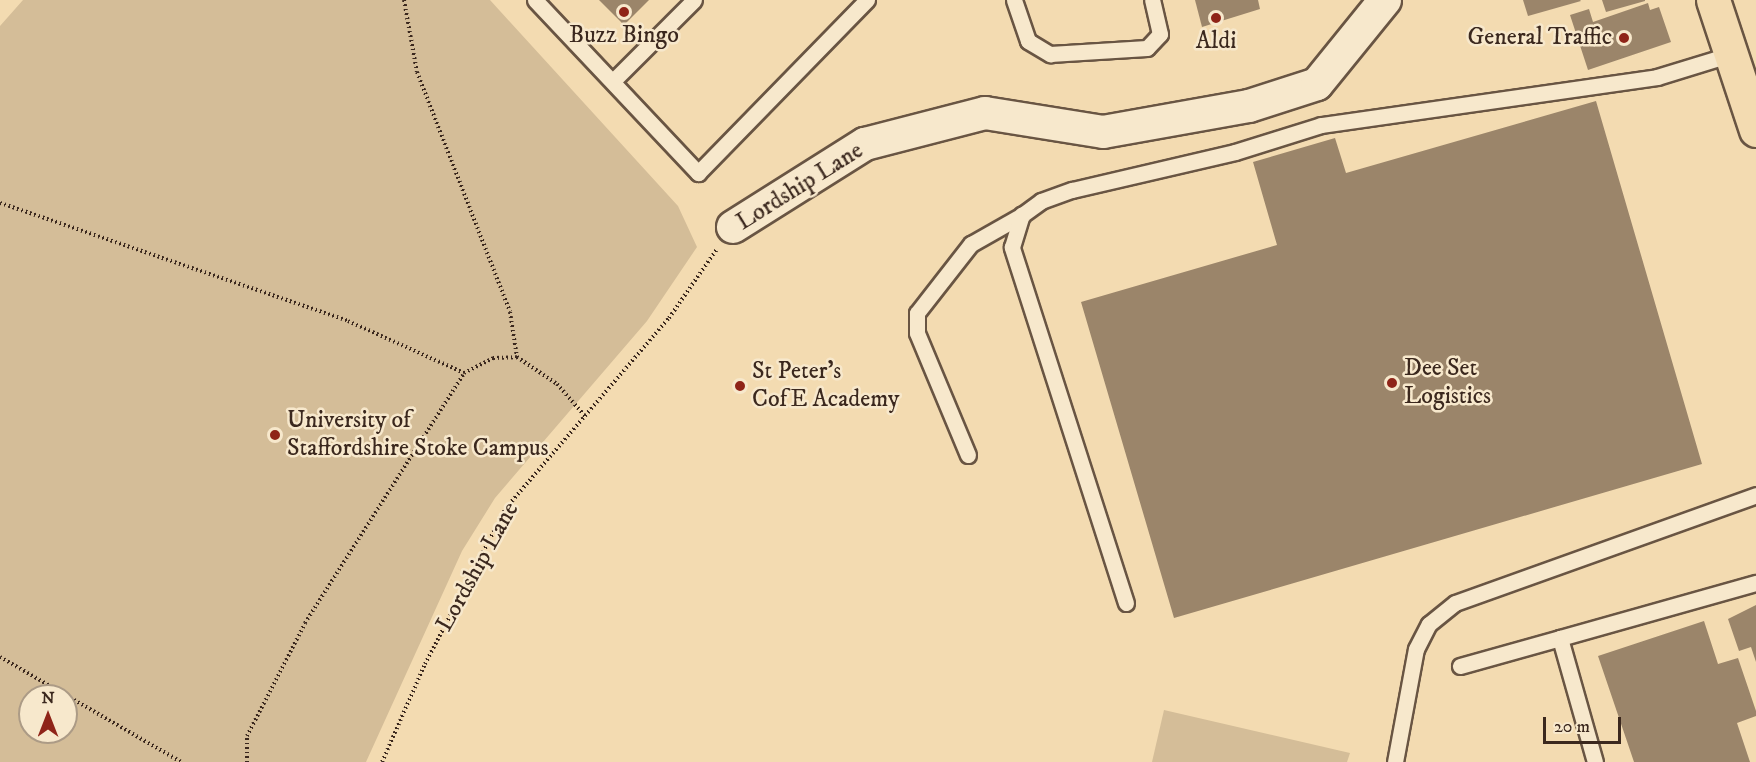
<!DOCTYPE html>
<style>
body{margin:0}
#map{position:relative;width:1756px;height:762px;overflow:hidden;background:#f3dbb1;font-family:"IM FELL DW Pica",serif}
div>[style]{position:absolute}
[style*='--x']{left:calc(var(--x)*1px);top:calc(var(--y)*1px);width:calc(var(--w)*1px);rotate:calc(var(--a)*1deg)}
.green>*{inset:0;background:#d4bd98}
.building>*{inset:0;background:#9b856a}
.path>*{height:4px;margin-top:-2px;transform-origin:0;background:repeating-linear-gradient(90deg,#3b281e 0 1.5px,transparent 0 4.5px)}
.roads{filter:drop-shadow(2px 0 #695543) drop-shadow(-2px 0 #695543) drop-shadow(0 2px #695543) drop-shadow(0 -2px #695543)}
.service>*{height:15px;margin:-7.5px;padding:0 7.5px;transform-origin:7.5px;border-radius:7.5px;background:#f7e8cc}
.minor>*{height:32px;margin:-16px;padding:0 16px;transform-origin:16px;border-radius:16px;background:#f7e8cc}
.primary>*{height:33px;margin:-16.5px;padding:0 16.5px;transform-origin:16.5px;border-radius:16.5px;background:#f3dbb1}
.dots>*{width:16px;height:16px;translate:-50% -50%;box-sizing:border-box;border:3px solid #f7e8cc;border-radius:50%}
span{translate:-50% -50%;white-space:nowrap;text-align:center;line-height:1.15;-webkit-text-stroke:5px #f7e8cc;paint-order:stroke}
.poi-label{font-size:24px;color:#3b281e}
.right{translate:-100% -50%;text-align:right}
.left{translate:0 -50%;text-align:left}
.street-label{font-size:24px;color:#3b281e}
.north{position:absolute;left:18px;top:684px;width:60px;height:60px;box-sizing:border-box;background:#f7e8cc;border:2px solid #ac9b86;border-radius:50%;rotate:0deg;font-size:16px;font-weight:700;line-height:24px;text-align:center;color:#3b281e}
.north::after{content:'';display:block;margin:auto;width:21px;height:27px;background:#8f2418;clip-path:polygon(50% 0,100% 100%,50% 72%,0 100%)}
.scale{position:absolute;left:1543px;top:717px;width:78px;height:27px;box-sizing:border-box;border:3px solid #3b281e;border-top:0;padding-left:8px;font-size:18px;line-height:21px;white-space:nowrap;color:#3b281e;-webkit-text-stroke:4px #f7e8cc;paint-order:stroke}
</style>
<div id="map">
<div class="green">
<div style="clip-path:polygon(evenodd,23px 0,490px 0,678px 206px,697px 247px,647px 321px,495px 498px,462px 551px,366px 762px,0 762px,0 26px,23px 0,30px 696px,66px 696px,66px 732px,30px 732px,30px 696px)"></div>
<div style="clip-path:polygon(1164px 710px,1350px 753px,1347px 762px,1152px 762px)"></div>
</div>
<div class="building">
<div style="clip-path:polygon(599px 0,649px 0,624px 25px)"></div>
<div style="clip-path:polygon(1195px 0,1258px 0,1260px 9px,1202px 27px)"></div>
<div style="clip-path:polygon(1523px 0,1580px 0,1581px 1px,1528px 16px)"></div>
<div style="clip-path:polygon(1602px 0,1645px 0,1645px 1px,1606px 12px)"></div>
<div style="clip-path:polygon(1648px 3px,1650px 10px,1659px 7px,1671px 42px,1588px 70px,1570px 15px,1589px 9px,1593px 22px)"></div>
<div style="clip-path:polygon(1596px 101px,1702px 464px,1174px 618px,1081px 302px,1277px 245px,1253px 162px,1335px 138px,1346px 173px)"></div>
<div style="clip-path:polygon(1756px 605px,1756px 662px,1751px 647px,1739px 651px,1728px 619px)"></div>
<div style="clip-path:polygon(1704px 621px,1718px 664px,1738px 658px,1756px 711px,1756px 716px,1737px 723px,1750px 762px,1634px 762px,1598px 656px)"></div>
</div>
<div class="path">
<div style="--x:404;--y:0;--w:73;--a:79.8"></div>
<div style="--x:417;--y:72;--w:257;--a:68.8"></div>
<div style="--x:510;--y:312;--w:46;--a:81.2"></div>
<div style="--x:0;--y:203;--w:367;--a:18.7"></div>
<div style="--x:348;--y:321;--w:127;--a:24.1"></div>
<div style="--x:0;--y:657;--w:209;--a:30.1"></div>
<div style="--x:247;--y:762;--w:26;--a:-90"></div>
<div style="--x:247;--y:736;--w:127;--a:-62.8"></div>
<div style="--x:305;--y:623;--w:296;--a:-57.5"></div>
<div style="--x:464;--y:373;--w:33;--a:-27"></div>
<div style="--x:493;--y:358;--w:24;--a:-2"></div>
<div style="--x:517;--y:357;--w:48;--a:34"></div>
<div style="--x:557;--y:384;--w:43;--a:48.8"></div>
<div style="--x:382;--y:762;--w:107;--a:-66.3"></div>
<div style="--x:425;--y:664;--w:176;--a:-62.6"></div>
<div style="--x:506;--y:508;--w:250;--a:-49.4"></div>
<div style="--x:669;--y:318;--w:84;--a:-55.2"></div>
</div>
<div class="roads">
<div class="service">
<div style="--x:535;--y:0;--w:238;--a:46.7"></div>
<div style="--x:698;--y:173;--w:242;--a:-45.7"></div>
<div style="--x:1014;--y:0;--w:43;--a:71.1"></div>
<div style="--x:1028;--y:41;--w:26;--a:31"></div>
<div style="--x:1050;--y:54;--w:97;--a:-3.5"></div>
<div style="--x:1147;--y:48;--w:19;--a:-47"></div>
<div style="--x:1160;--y:34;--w:35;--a:-103"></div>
<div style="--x:614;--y:80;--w:113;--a:-45"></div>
<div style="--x:968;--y:455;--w:132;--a:-112.7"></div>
<div style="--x:917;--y:333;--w:20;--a:-90"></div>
<div style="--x:917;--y:313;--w:88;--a:-52"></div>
<div style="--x:971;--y:244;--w:59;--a:-29.6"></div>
<div style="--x:1126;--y:603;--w:374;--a:-107.8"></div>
<div style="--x:1012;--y:247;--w:34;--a:-73"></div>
<div style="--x:1022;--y:215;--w:24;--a:-36"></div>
<div style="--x:1041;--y:201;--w:33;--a:-20"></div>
<div style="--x:1072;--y:190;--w:167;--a:-13.1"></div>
<div style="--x:1235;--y:152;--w:90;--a:-17.4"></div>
<div style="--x:1321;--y:125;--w:339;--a:-8.1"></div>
<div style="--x:1657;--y:77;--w:78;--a:-17"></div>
<div style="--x:1460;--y:666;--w:104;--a:-15.6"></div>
<div style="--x:1395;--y:762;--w:115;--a:-79.5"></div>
<div style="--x:1416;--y:649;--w:28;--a:-63"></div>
<div style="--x:1429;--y:624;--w:33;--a:-39"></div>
<div style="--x:1455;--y:603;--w:320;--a:-19.7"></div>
<div style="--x:1595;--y:762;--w:129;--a:-105.8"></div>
<div style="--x:1560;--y:638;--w:204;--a:-15.7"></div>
</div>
<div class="minor">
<div style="--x:733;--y:227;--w:156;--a:-32.2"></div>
<div style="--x:865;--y:144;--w:124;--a:-14.5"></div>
<div style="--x:985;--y:113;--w:120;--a:9.1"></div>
<div style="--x:1103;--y:132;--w:148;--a:-10.1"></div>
<div style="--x:1249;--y:106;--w:71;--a:-17.9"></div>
<div style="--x:1317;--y:84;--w:108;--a:-51"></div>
</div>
<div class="primary">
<div style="--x:1713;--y:0;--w:137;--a:71.7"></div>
</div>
</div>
<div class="dots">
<div style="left:624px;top:12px;background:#8f2418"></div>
<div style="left:1216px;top:18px;background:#8f2418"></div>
<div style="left:1624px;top:38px;background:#8f2418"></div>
<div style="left:1392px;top:383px;background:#8f2418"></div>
<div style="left:740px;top:386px;background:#8f2418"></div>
<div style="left:275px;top:435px;background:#8f2418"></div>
</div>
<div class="poi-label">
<span style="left:624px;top:36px">Buzz Bingo</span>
<span class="right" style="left:1612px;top:38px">General Traffic</span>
<span style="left:1216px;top:42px">Aldi</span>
<span class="left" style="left:1404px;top:383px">Dee Set<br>Logistics</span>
<span class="left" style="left:752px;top:386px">St Peter's<br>CofE Academy</span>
<span class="left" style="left:287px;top:435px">University of<br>Staffordshire Stoke Campus</span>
</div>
<div class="street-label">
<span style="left:800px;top:187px;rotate:-32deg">Lordship Lane</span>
<span style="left:478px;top:567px;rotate:-61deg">Lordship Lane</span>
</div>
<div class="north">N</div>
<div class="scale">20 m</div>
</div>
